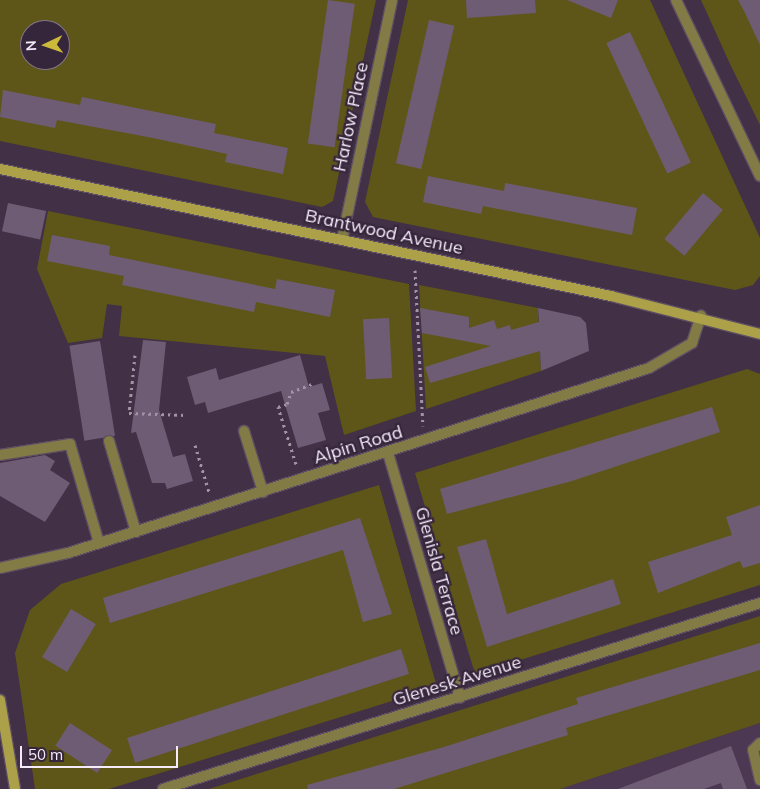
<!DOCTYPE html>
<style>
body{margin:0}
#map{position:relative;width:760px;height:789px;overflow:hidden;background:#413046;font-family:Mulish,sans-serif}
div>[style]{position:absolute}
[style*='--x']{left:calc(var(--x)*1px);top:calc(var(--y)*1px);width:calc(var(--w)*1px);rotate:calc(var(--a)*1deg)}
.built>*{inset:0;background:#4d3853}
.green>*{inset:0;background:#5e5619}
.building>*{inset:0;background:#6e5c74;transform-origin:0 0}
.path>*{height:3px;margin-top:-1.5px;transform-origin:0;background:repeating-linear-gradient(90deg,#a194a6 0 2.5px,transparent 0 6.5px)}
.roads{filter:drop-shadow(1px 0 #5e4e63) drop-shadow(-1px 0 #5e4e63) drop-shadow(0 1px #5e4e63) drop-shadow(0 -1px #5e4e63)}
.lane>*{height:10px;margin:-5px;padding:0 5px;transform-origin:5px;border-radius:5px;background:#827b46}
.street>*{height:10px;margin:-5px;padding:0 5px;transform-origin:5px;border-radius:5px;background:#827b46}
.secondary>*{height:10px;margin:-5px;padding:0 5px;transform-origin:5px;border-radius:5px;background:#aca048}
span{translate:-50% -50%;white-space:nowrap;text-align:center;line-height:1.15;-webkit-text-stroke:4.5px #36263b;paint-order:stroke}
.street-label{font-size:18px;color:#f6ebfa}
.north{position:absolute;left:20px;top:20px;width:50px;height:50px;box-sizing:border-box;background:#36263b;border:1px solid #837587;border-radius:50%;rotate:267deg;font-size:14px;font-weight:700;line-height:20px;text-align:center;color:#f6ebfa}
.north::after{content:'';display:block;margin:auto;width:18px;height:22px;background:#cbba39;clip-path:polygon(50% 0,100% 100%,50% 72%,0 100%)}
.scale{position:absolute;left:20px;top:746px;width:158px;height:22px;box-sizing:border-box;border:2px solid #f6ebfa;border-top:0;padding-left:6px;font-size:15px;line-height:18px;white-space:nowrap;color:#f6ebfa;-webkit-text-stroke:4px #36263b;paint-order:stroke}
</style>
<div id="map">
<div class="built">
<div style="clip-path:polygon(760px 723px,760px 789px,560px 789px)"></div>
</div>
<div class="green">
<div style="clip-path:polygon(evenodd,0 0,376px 0,333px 201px,322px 207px,0 141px,0 0,30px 30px,60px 30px,60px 60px,30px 60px,30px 30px)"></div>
<div style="clip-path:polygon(408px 0,650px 0,760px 238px,760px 276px,753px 285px,735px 290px,373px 217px,365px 202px)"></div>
<div style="clip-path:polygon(701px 0,760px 0,760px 125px,730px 64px)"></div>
<div style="clip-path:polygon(48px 211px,409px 284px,416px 411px,344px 435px,325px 356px,119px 336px,122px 306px,107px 304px,102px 338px,68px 343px,37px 269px)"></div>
<div style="clip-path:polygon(419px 285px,538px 308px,541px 371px,426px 409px)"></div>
<div style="clip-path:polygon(747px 369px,760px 374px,760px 585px,475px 674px,415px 473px)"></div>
<div style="clip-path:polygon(379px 485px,437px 687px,109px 789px,35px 789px,15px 653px,30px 610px,61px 584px)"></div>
<div style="clip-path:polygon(760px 616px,760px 723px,560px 789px,209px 789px)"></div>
</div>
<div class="building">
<div style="left:328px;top:0;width:27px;height:145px;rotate:8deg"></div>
<div style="clip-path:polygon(466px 0,535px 0,536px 13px,467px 18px)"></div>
<div style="clip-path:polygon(567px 0,618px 0,611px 18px)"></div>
<div style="clip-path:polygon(738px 0,760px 0,760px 45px,744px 11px)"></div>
<div style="left:429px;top:20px;width:26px;height:147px;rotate:13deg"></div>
<div style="left:630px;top:32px;width:144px;height:26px;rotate:65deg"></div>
<div style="clip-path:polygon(3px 90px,80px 105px,82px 97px,216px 124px,214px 133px,288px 148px,283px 174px,225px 162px,227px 154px,153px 138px,57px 120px,55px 128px,0 117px)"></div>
<div style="clip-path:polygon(428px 176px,504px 191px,505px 183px,637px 208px,632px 235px,483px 206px,481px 214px,423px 202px)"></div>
<div style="left:703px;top:193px;width:26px;height:60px;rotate:40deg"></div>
<div style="left:8px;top:203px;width:39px;height:29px;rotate:12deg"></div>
<div style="clip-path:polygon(52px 235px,110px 246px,109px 255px,275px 289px,277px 279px,335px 290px,330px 317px,256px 302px,254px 312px,122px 285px,124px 276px,47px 261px)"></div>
<div style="clip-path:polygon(420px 308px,469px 317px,469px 328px,494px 320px,497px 329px,510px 325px,511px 330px,539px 322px,538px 308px,580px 317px,586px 323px,589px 351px,541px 371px,540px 351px,430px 383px,425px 367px,491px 346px,422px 333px)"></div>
<div style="left:389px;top:318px;width:60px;height:26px;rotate:87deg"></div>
<div style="clip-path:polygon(143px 340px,166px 342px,159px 410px,173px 457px,185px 454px,193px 481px,167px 489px,165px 483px,152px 483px,136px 432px,131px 433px)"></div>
<div style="left:100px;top:341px;width:96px;height:31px;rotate:81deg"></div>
<div style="clip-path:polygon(300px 355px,309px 387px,322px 383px,330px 410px,318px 413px,326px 440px,298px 448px,281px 391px,208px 413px,205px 402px,195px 405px,187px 377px,216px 368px,219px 380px)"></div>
<div style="clip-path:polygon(712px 407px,720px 432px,572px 481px,447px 514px,440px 489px)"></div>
<div style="clip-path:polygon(45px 455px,55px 461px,50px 470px,70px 483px,45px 522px,0 496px,0 463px)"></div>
<div style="clip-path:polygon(760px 505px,760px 563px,743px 568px,740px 561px,658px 593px,648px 562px,732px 535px,726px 517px)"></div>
<div style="clip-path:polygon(360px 518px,392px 614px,363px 622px,343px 550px,110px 623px,103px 598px)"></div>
<div style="clip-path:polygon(486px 539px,507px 614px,613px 579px,621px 604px,487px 647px,457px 547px)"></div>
<div style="left:71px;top:609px;width:29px;height:56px;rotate:31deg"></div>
<div style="clip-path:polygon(760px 643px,760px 670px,566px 728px,568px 735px,394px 789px,308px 789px,307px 785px,444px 747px,578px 704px,576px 698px)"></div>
<div style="left:401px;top:649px;width:26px;height:288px;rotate:72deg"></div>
<div style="left:70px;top:723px;width:50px;height:27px;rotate:33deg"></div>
<div style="clip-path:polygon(731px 746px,747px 789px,723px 789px,721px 783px,704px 789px,618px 789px)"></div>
</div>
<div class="path">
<div style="--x:415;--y:270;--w:156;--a:87.1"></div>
<div style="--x:135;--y:355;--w:58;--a:95.9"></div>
<div style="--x:129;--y:413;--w:57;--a:2"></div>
<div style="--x:195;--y:445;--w:49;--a:73.4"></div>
<div style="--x:296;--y:464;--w:60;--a:-107.5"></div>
<div style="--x:278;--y:407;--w:9;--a:-18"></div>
<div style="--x:287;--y:404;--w:13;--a:-72"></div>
<div style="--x:291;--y:392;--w:22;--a:-21"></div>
</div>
<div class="roads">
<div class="lane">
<div style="--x:244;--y:431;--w:64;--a:72.7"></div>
<div style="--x:109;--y:441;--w:95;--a:73.5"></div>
<div style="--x:0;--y:455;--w:71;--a:-8.9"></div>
<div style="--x:70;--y:444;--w:103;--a:73.7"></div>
<div style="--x:760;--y:743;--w:10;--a:135"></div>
<div style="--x:753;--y:750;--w:31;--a:77"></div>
</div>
<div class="street">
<div style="--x:676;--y:0;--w:195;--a:64.5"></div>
<div style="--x:342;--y:240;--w:245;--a:-78.2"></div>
<div style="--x:388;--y:453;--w:255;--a:73.6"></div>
<div style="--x:0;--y:568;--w:70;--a:-12.4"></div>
<div style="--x:68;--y:553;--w:610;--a:-17.66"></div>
<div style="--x:649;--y:368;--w:50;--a:-30.2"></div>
<div style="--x:692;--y:343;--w:29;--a:-72"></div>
<div style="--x:163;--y:789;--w:625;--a:-17.3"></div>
</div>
<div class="secondary">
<div style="--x:0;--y:169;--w:624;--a:11.74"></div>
<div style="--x:611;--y:296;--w:154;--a:14.3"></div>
<div style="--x:0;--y:700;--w:90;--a:80.4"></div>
</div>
</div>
<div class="street-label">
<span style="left:351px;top:117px;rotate:-78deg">Harlow Place</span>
<span style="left:384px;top:232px;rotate:12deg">Brantwood Avenue</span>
<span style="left:358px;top:445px;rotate:-17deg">Alpin Road</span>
<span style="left:439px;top:571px;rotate:74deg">Glenisla Terrace</span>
<span style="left:457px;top:681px;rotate:-17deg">Glenesk Avenue</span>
</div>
<div class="north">N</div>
<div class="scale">50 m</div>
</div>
